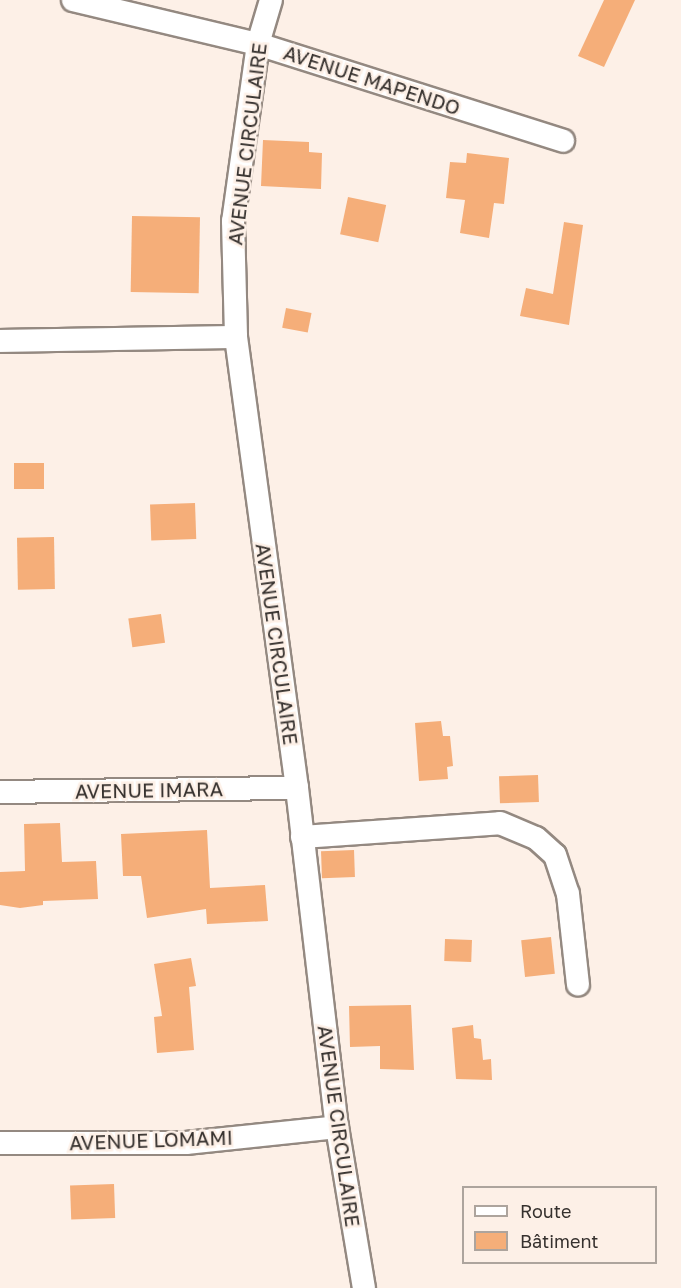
<!DOCTYPE html>
<meta charset="utf-8">
<style>
body{margin:0}
#map{position:relative;width:681px;height:1288px;overflow:hidden;background:#fdf0e7;font-family:"Golos Text",sans-serif}
div>[style]{position:absolute}
[style*='--x']{left:calc(var(--x)*1px);top:calc(var(--y)*1px);width:calc(var(--w)*1px);rotate:calc(var(--a)*1deg)}
.building>*{inset:0;background:#f5ae79;transform-origin:0 0}
.roads{filter:drop-shadow(2px 0 #948981) drop-shadow(-2px 0 #948981) drop-shadow(0 2px #948981) drop-shadow(0 -2px #948981)}
.street>*{height:22px;margin:-11px;padding:0 11px;transform-origin:11px;border-radius:11px;background:#fff}
span{translate:-50% -50%;white-space:nowrap;text-align:center;line-height:1.15;-webkit-text-stroke:5px #fdf0e7;paint-order:stroke}
.street-label{font-size:20px;color:#36312e}
.legend{position:absolute;left:462px;top:1186px;width:195px;height:78px;box-sizing:border-box;background:#fdf0e7;border:2px solid #ada49d;margin:0;padding:8px 10px;list-style:none;font-size:18px;color:#36312e}
.legend li{display:flex;align-items:center;gap:12px;height:30px}
.legend b{width:30px;border:2px solid #ada49d}
</style>
<div id="map">
<div class="building">
<div style="clip-path:polygon(604px 0,635px 0,604px 67px,578px 56px)"></div>
<div style="clip-path:polygon(263px 140px,309px 142px,309px 152px,322px 153px,321px 189px,261px 186px)"></div>
<div style="clip-path:polygon(467px 153px,509px 158px,504px 204px,494px 203px,489px 238px,460px 233px,465px 200px,446px 198px,450px 162px,466px 163px)"></div>
<div style="left:348px;top:197px;width:39px;height:38px;rotate:12deg"></div>
<div style="left:132px;top:216px;width:68px;height:76px;rotate:1deg"></div>
<div style="clip-path:polygon(564px 222px,583px 225px,569px 325px,520px 316px,526px 288px,553px 294px)"></div>
<div style="left:286px;top:308px;width:26px;height:20px;rotate:11deg"></div>
<div style="left:14px;top:463px;width:30px;height:26px"></div>
<div style="left:195px;top:503px;width:36px;height:45px;rotate:88deg"></div>
<div style="left:54px;top:537px;width:52px;height:37px;rotate:89deg"></div>
<div style="left:161px;top:614px;width:29px;height:33px;rotate:82deg"></div>
<div style="clip-path:polygon(441px 721px,443px 736px,450px 736px,453px 766px,447px 767px,448px 779px,419px 781px,415px 723px)"></div>
<div style="left:538px;top:775px;width:27px;height:39px;rotate:88deg"></div>
<div style="clip-path:polygon(60px 823px,62px 862px,96px 861px,98px 899px,43px 901px,43px 905px,20px 908px,0 905px,0 872px,25px 871px,24px 824px)"></div>
<div style="clip-path:polygon(207px 830px,210px 888px,265px 885px,268px 921px,207px 924px,206px 909px,147px 918px,141px 876px,123px 876px,121px 834px)"></div>
<div style="left:354px;top:850px;width:27px;height:33px;rotate:88deg"></div>
<div style="left:551px;top:937px;width:37px;height:30px;rotate:84deg"></div>
<div style="left:445px;top:939px;width:27px;height:22px;rotate:2deg"></div>
<div style="clip-path:polygon(191px 958px,196px 986px,189px 987px,194px 1050px,157px 1053px,154px 1017px,162px 1016px,154px 964px)"></div>
<div style="clip-path:polygon(411px 1005px,414px 1070px,380px 1069px,380px 1046px,350px 1047px,349px 1006px)"></div>
<div style="clip-path:polygon(473px 1025px,474px 1038px,481px 1039px,483px 1060px,491px 1059px,492px 1080px,456px 1079px,452px 1028px)"></div>
<div style="left:114px;top:1184px;width:34px;height:44px;rotate:88deg"></div>
</div>
<div class="roads">
<div class="street">
<div style="--x:73;--y:0;--w:190;--a:13.4"></div>
<div style="--x:258;--y:44;--w:320;--a:17.6"></div>
<div style="--x:271;--y:0;--w:46;--a:106.5"></div>
<div style="--x:258;--y:44;--w:179;--a:98"></div>
<div style="--x:233;--y:221;--w:116;--a:88.5"></div>
<div style="--x:236;--y:337;--w:455;--a:82.3"></div>
<div style="--x:297;--y:788;--w:341;--a:83.3"></div>
<div style="--x:337;--y:1127;--w:163;--a:80.5"></div>
<div style="--x:0;--y:341;--w:236;--a:-1"></div>
<div style="--x:0;--y:792;--w:297;--a:-0.8"></div>
<div style="--x:302;--y:837;--w:198;--a:-4"></div>
<div style="--x:500;--y:823;--w:39;--a:23"></div>
<div style="--x:536;--y:838;--w:25;--a:42"></div>
<div style="--x:555;--y:855;--w:41;--a:71.6"></div>
<div style="--x:568;--y:894;--w:91;--a:83.7"></div>
<div style="--x:0;--y:1143;--w:186;--a:0"></div>
<div style="--x:186;--y:1143;--w:152;--a:-6"></div>
</div>
</div>
<div class="street-label">
<span style="left:372px;top:80px;rotate:18deg">AVENUE MAPENDO</span>
<span style="left:247px;top:144px;rotate:-83deg">AVENUE CIRCULAIRE</span>
<span style="left:277px;top:644px;rotate:82deg">AVENUE CIRCULAIRE</span>
<span style="left:149px;top:790px;rotate:-1deg">AVENUE IMARA</span>
<span style="left:339px;top:1126px;rotate:82deg">AVENUE CIRCULAIRE</span>
<span style="left:151px;top:1140px;rotate:-2deg">AVENUE LOMAMI</span>
</div>
<ul class="legend">
<li><b style="height:8px;background:#fff"></b>Route</li>
<li><b style="height:16px;background:#f5ae79"></b>Bâtiment</li>
</ul>
</div>
